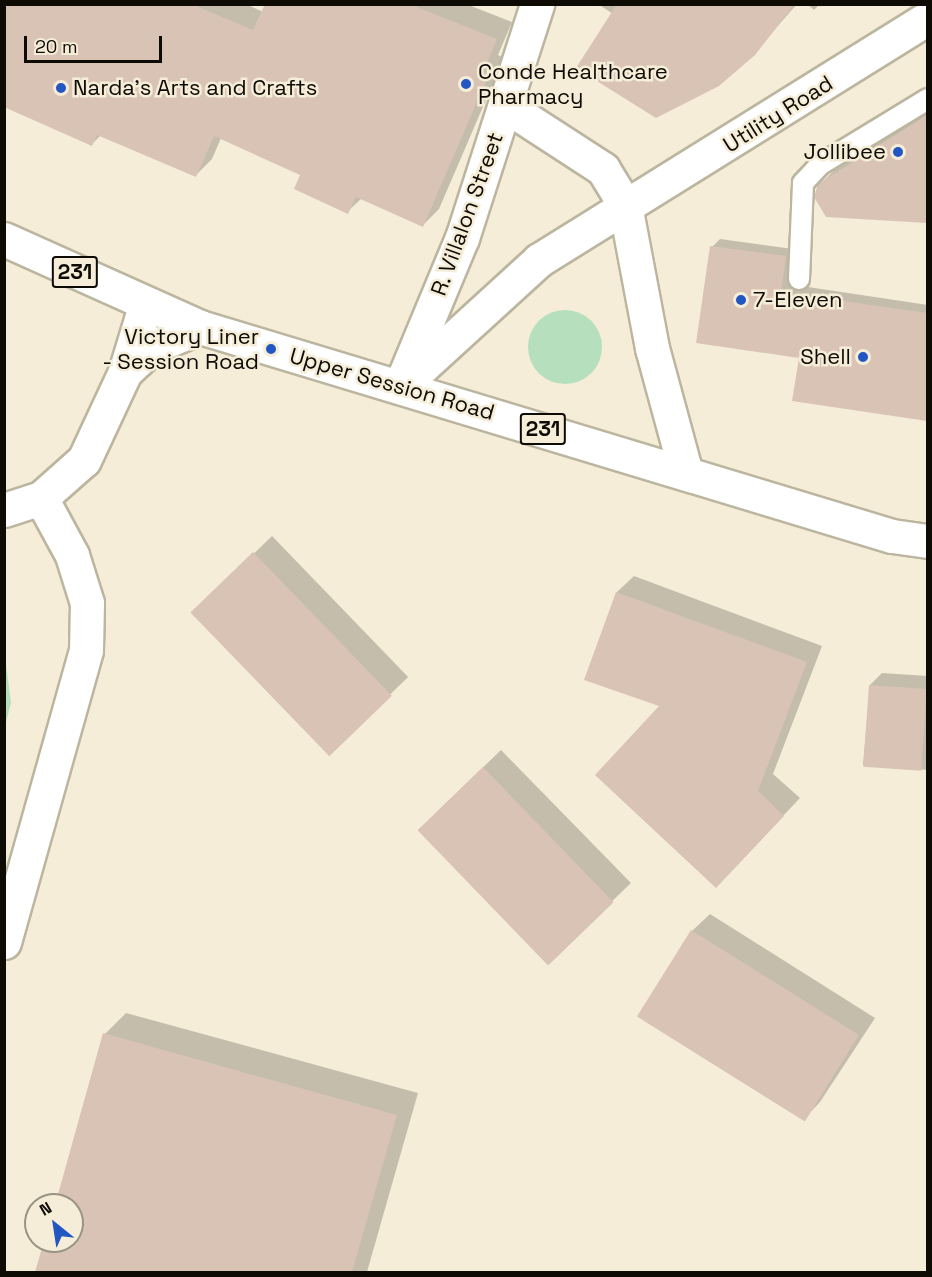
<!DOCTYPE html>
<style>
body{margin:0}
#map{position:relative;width:932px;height:1277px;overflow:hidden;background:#f5edd7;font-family:"Space Grotesk",sans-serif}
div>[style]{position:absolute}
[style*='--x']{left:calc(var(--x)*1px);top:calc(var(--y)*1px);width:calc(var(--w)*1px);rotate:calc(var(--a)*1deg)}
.green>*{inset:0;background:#b5dfbd}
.round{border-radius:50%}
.shadow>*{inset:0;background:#0003;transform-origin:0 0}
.building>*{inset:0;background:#d9c3b5;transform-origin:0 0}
.roads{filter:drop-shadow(2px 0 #bcb59f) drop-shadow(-2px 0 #bcb59f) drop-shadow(0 2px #bcb59f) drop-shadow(0 -2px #bcb59f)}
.lane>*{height:20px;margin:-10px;padding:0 10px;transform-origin:10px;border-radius:10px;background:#fff}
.street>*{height:33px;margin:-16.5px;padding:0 16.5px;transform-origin:16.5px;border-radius:16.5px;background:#fff}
.secondary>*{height:33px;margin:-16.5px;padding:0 16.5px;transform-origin:16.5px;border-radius:16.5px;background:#fff}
.primary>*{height:33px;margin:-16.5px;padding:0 16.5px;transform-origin:16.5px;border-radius:16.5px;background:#fff}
.dots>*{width:16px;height:16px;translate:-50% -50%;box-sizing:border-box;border:3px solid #f5edd7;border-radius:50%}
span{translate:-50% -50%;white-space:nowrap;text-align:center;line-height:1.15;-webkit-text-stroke:5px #f5edd7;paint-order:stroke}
.shield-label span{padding:2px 4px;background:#f5edd7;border:2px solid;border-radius:4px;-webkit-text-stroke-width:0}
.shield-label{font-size:21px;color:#0e0b05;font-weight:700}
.poi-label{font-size:22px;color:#0e0b05}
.left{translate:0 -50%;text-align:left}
.right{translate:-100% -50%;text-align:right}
.street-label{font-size:22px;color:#0e0b05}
.frame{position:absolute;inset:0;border:6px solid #0e0b05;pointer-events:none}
.north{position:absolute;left:24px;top:1193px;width:60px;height:60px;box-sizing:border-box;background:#f5edd7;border:2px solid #999383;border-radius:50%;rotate:330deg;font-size:16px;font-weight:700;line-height:24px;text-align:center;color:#0e0b05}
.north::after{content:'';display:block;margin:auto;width:21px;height:27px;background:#2256c3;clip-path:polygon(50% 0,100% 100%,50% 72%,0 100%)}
.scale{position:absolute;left:24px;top:36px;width:138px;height:27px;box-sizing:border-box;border:3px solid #0e0b05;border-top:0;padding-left:8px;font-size:18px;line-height:21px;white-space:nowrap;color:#0e0b05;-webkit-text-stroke:4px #f5edd7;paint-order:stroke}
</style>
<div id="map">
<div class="green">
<div class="round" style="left:528px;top:310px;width:74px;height:74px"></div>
<div style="clip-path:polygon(4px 649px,11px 703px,5px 726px,4px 726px)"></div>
</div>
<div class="shadow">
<div style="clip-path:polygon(4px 4px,246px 4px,263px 12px,266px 4px,466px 4px,512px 22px,498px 55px,504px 58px,439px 209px,423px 225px,362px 198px,347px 212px,302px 174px,221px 138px,212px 159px,196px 175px,101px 135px,92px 144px)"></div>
<div style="clip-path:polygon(598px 4px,797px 4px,754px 53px,613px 14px)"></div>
<div style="clip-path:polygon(807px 4px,820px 4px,814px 10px)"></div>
<div style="clip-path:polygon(928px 110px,928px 222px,827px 216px,819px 185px,838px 167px)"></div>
<div style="clip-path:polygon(720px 239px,793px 249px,788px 284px,928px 305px,928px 420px,794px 400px,801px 357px,712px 247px)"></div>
<div style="left:272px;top:536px;width:196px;height:110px;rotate:46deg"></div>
<div style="clip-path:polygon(634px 576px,822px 646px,773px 774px,800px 798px,733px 869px,617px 592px)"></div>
<div style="clip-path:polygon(882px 673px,928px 676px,928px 770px,863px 765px,870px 685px)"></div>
<div style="clip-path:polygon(501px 750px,631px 883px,548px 963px,436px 813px)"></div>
<div style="clip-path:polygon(710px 914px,875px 1018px,820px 1102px,803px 1120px,692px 931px)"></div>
<div style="clip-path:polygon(126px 1013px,418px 1093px,367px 1272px,37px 1272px,46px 1241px,72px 1241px,72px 1205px,56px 1205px,105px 1034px)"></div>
</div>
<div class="building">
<div style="clip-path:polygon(4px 4px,191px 4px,253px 30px,265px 4px,409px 4px,497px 39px,483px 72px,489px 74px,423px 227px,356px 197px,348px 214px,294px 189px,300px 175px,214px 136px,196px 177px,97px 135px,92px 146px,4px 107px)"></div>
<div style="clip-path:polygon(617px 4px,795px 4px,755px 55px,719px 86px,656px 118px,576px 68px)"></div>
<div style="clip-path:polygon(927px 115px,927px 223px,826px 217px,814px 197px,818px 184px)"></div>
<div style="clip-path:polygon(710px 246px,786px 256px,781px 292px,927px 313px,927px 421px,792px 401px,799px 358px,696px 343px)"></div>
<div style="left:253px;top:552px;width:200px;height:87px;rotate:46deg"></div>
<div style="clip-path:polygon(616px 592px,807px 662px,758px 791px,784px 816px,716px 888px,595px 775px,659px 706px,584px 680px)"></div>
<div style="left:869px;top:685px;width:58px;height:82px;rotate:4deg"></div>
<div style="left:483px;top:767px;width:188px;height:91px;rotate:46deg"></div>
<div style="left:691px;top:930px;width:198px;height:102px;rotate:32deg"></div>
<div style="clip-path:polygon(103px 1033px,397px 1115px,352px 1272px,35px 1272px,44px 1241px,72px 1241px,72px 1205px,55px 1205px)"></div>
</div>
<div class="roads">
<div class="lane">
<div style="--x:799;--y:279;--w:96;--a:-87.6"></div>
<div style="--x:803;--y:183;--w:26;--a:-47"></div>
<div style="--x:821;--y:164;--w:125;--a:-31.3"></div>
</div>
<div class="street">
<div style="--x:506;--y:106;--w:116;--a:33"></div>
<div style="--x:603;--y:169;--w:42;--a:58.6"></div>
<div style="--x:625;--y:205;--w:146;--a:79.3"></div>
<div style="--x:652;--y:348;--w:130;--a:74.8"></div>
<div style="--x:404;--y:377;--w:151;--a:-67.4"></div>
<div style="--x:462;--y:238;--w:246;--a:-72.2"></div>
<div style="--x:400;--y:387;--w:188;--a:-42.4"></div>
<div style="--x:539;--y:260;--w:458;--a:-31.9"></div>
<div style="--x:4;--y:942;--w:303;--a:-74.3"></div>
<div style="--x:86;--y:650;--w:47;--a:-88.8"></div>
<div style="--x:87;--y:603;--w:50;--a:-107.4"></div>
<div style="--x:72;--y:555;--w:65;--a:-118.5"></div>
</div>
<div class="secondary">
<div style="--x:125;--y:372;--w:37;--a:-43"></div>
<div style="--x:152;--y:347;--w:52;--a:-22.6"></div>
<div style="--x:4;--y:510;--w:39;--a:-18"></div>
<div style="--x:41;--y:498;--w:57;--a:-41.5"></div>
<div style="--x:84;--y:460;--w:97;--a:-65"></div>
<div style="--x:125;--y:372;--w:69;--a:-73.1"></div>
</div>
<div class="primary">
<div style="--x:4;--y:239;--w:215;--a:24.2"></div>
<div style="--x:200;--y:327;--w:723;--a:16.81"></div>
<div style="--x:892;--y:536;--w:36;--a:8"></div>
</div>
</div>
<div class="dots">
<div style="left:466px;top:84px;background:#2256c3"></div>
<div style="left:61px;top:88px;background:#2256c3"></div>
<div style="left:898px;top:152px;background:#2256c3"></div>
<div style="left:741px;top:300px;background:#2256c3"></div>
<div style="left:271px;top:349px;background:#2256c3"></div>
<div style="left:863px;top:357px;background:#2256c3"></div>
</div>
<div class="shield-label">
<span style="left:75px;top:272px">231</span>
<span style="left:543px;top:429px">231</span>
</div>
<div class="poi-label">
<span class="left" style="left:478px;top:84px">Conde Healthcare<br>Pharmacy</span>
<span class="left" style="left:73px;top:88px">Narda's Arts and Crafts</span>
<span class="right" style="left:886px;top:152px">Jollibee</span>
<span class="left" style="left:753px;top:300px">7-Eleven</span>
<span class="right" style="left:259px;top:349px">Victory Liner<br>- Session Road</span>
<span class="right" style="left:851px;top:357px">Shell</span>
</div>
<div class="street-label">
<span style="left:778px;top:114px;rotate:-32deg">Utility Road</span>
<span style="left:467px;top:214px;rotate:-70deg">R. Villalon Street</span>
<span style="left:392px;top:384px;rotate:16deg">Upper Session Road</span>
</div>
<div class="frame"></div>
<div class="north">N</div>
<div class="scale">20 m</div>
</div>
